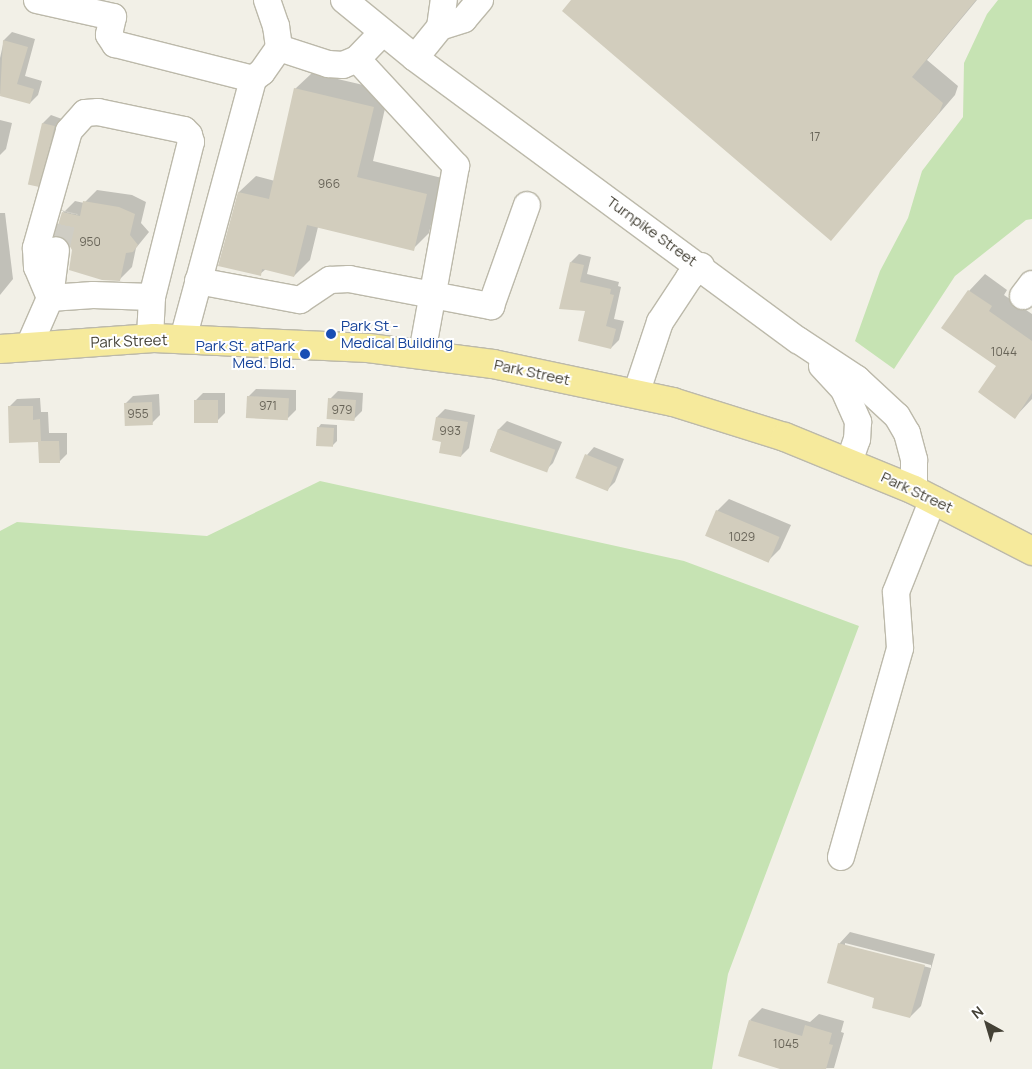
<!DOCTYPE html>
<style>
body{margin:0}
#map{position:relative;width:1032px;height:1069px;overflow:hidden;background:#f2f0e7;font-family:Manrope,sans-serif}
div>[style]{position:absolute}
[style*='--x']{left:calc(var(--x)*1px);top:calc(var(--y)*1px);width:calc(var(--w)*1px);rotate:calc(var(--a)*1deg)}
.green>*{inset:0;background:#c6e3b3}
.shadow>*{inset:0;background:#0003}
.building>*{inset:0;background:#d2cdbd;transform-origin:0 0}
.minor-tunnel>*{height:26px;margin-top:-13px;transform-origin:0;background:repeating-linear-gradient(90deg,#cfcdc4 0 26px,transparent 0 39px)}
.roads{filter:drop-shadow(1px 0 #bcb9aa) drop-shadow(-1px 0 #bcb9aa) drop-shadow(0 1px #bcb9aa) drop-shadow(0 -1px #bcb9aa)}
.minor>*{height:26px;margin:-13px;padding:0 13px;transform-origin:13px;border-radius:13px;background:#fff}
.major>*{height:28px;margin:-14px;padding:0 14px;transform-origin:14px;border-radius:14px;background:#f6ea9c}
.dots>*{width:14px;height:14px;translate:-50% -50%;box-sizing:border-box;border:2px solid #fff;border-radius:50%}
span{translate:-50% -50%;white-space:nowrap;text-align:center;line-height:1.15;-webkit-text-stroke:4px #fff;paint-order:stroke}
.number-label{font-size:12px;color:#686458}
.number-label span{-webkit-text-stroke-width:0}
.street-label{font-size:15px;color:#444136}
.transit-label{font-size:15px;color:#164399}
.left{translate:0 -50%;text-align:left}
.right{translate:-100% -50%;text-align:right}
.north{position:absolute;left:962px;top:999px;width:50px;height:50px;-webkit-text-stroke:4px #fff;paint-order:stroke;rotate:321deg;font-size:14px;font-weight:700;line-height:20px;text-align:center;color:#444136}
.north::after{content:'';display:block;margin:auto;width:18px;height:22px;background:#444136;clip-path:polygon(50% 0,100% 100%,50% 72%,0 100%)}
</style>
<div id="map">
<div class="green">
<div style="clip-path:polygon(998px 0,1032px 0,1032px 219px,1026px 220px,955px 276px,894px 369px,855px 341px,880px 271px,908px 218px,922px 171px,963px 117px,964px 63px,987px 14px)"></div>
<div style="clip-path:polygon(320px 481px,684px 561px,859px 626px,728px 974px,712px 1069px,0 1069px,0 531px,17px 522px,207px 536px)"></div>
</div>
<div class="shadow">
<div style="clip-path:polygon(573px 0,977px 0,927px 60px,958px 86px,955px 95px,831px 239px)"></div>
<div style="clip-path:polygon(12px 32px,35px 39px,25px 76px,42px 81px,38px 95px,30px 103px,0 94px,0 58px,4px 40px)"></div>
<div style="clip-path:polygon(312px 73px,389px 91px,373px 161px,442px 178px,429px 233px,413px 249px,318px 227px,310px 260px,294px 276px,266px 269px,260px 274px,220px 265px,239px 192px,256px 176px,275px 181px,295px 89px)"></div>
<div style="clip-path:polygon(51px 115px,62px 119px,45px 178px,37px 186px,43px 123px)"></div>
<div style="clip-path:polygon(0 120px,12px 123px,6px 149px,0 155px)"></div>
<div style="clip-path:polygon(97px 190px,132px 195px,146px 202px,141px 223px,149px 232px,136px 248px,132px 267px,119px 280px,74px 250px,63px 213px,75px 201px,84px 203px)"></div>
<div style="clip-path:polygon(0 213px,5px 213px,13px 279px,0 295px)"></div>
<div style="clip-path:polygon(579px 254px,591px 257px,587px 274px,619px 282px,618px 286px,621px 287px,614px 319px,624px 321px,619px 340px,611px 348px,587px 310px,571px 262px)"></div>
<div style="clip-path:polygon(985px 274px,1007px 290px,1004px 295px,1032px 314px,1032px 399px,1015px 417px,969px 291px)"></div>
<div style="clip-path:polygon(256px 389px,296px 390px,296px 410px,288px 418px,248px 397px)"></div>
<div style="clip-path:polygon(338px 391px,363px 393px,362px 411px,354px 419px,330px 399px)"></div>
<div style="clip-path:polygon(203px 393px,225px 393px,225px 413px,217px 421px,195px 401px)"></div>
<div style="clip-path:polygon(159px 394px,160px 415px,152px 423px,125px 404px,133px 396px)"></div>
<div style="clip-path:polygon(40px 398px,41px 412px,48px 412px,49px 433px,67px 433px,67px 454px,59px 462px,9px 407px,17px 399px)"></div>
<div style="clip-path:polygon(445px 409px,475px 415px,469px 448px,461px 456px,443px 441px,437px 417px)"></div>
<div style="clip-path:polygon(507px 421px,562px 442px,553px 463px,545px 471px,490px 450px,499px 429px)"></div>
<div style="clip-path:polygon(321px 424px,337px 425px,337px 441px,333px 445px,318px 428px)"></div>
<div style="clip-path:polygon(594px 447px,624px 459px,615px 482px,607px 490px,587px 455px)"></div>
<div style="clip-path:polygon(729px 499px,791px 525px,780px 549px,768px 561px,717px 511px)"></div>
<div style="clip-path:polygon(evenodd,850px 932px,935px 954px,921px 1006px,910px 1017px,876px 997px,839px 944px,850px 932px,845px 943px,931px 965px,931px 968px,845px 946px,845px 943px)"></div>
<div style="clip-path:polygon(762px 1008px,810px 1022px,819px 1014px,844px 1021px,841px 1032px,844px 1033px,834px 1068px,785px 1069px,750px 1020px)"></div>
</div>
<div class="building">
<div style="clip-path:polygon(571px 0,976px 0,912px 77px,943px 103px,939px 113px,831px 241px,562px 11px)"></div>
<div style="clip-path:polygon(3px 40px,28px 47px,17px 84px,34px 89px,30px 104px,0 96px)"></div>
<div style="clip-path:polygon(294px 88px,374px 107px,357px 177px,427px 194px,414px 251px,307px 225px,294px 277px,262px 269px,261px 276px,218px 266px,238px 192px,269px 199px)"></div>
<div style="left:42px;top:123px;width:13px;height:63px;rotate:13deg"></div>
<div style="clip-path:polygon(83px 201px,119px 207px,135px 214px,130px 235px,138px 245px,133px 252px,126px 253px,120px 281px,102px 280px,69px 270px,72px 250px,65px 238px,55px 235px,62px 212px,80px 216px)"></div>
<div style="clip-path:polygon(570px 262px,584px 265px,580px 282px,611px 289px,610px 294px,614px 295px,606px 326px,616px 329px,611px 349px,578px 341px,585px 311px,559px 309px)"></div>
<div style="clip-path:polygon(968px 290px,992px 306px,989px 311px,1032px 341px,1032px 393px,1015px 419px,978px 392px,996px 366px,941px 328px)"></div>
<div style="left:247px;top:396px;width:42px;height:22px;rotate:3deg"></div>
<div style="left:328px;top:398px;width:28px;height:21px;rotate:4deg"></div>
<div style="left:194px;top:400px;width:24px;height:23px"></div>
<div style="left:152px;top:402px;width:23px;height:28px;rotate:88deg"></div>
<div style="clip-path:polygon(8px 406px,33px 406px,33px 420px,40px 419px,41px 441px,59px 441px,60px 463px,39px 463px,38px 442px,9px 443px)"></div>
<div style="clip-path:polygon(436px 417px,468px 422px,461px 457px,439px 453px,441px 442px,432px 440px)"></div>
<div style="left:317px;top:427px;width:17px;height:19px;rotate:3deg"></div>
<div style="left:498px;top:429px;width:61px;height:24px;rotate:20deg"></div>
<div style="left:585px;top:454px;width:35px;height:26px;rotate:22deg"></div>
<div style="left:716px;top:510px;width:69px;height:28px;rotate:23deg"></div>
<div style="clip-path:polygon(838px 943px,925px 965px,910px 1018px,872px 1008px,874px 998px,827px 983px)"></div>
<div style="clip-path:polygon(749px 1020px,802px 1036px,805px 1025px,832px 1033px,829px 1044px,833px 1045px,826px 1069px,780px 1069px,738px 1056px)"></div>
</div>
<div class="minor-tunnel">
<div style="--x:56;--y:250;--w:40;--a:-77"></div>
</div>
<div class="roads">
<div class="minor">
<div style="--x:37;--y:0;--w:78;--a:12.6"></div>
<div style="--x:113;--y:17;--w:18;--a:103"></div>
<div style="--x:109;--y:35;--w:11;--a:56"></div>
<div style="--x:115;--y:44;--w:142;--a:14.2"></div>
<div style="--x:253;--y:79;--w:11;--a:-38"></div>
<div style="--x:262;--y:72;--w:29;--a:-55"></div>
<div style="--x:279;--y:48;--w:52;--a:18.1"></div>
<div style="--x:328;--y:64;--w:15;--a:4"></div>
<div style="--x:343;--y:65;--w:15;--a:-23"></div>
<div style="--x:357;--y:59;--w:37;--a:-46"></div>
<div style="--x:267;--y:0;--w:28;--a:71"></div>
<div style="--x:276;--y:26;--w:22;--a:82"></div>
<div style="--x:344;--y:0;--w:92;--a:39.2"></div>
<div style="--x:415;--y:58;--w:476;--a:36.4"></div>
<div style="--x:798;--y:340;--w:71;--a:33.5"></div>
<div style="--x:857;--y:379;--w:54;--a:42.8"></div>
<div style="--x:897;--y:416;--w:20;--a:60"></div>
<div style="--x:907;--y:433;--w:28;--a:75"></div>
<div style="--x:914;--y:460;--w:30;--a:90"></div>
<div style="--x:440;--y:27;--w:25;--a:-18"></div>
<div style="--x:464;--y:19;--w:25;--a:-50"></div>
<div style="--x:415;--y:58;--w:40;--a:-51"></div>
<div style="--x:440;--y:27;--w:27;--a:-82"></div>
<div style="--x:357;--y:59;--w:146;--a:47.2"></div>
<div style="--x:456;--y:166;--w:191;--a:100.3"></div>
<div style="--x:198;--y:281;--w:104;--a:10.6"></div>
<div style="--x:300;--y:300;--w:36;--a:-34"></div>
<div style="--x:330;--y:280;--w:19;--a:-3"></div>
<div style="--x:349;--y:279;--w:145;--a:10.8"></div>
<div style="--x:491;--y:306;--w:107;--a:-70.4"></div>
<div style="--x:1023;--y:296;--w:15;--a:-53"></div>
<div style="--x:150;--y:338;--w:41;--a:-87.2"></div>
<div style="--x:152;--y:297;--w:160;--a:-75.9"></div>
<div style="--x:191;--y:142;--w:7;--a:-106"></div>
<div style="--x:189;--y:135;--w:7;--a:-135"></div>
<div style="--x:184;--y:130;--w:88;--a:-168.2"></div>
<div style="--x:98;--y:112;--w:13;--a:176"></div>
<div style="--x:85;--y:113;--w:24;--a:132"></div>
<div style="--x:69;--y:131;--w:122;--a:105.8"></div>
<div style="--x:36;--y:248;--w:19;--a:87"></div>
<div style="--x:37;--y:267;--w:34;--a:67"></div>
<div style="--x:50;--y:298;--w:43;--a:-4"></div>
<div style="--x:93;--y:295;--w:59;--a:1.9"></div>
<div style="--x:183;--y:339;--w:269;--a:-74.9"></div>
<div style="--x:29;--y:346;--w:52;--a:-66.4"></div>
<div style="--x:50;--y:298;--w:48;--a:-82.9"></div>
<div style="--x:822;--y:366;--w:33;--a:47"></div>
<div style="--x:844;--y:390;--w:35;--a:66"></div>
<div style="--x:858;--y:422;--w:17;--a:93"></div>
<div style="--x:857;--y:439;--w:24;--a:109"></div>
<div style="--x:636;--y:394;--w:76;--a:-71.6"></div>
<div style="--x:660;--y:322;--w:53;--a:-56.6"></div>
<div style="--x:689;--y:278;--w:17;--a:-45"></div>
<div style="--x:841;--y:857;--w:217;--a:-74.2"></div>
<div style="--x:900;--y:648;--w:56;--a:-94.1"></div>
<div style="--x:896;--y:592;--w:100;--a:-68.3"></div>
</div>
<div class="major">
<div style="--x:0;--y:349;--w:154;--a:-4.1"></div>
<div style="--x:154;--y:338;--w:214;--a:2.7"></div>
<div style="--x:368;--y:348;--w:126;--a:7.3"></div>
<div style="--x:493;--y:364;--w:184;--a:11.9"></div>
<div style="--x:673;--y:402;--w:117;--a:17.4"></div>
<div style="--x:785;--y:437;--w:139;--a:22.3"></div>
<div style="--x:914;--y:490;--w:133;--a:27.3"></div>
</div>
</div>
<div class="dots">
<div style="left:331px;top:334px;background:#1a4fb4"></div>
<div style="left:305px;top:354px;background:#1a4fb4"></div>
</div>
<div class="number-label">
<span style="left:815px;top:137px">17</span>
<span style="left:329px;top:184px">966</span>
<span style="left:90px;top:242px">950</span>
<span style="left:1004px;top:352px">1044</span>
<span style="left:268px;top:406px">971</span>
<span style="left:342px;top:410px">979</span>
<span style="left:138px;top:414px">955</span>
<span style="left:450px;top:431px">993</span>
<span style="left:742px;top:537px">1029</span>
<span style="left:786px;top:1044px">1045</span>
</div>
<div class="street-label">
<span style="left:652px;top:231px;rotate:36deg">Turnpike Street</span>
<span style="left:129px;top:341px;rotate:-2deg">Park Street</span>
<span style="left:532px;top:372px;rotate:12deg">Park Street</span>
<span style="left:917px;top:492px;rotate:25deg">Park Street</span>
</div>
<div class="transit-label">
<span class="left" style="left:341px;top:334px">Park St -<br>Medical Building</span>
<span class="right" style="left:295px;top:354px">Park St. atPark<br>Med. Bld.</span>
</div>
<div class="north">N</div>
</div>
